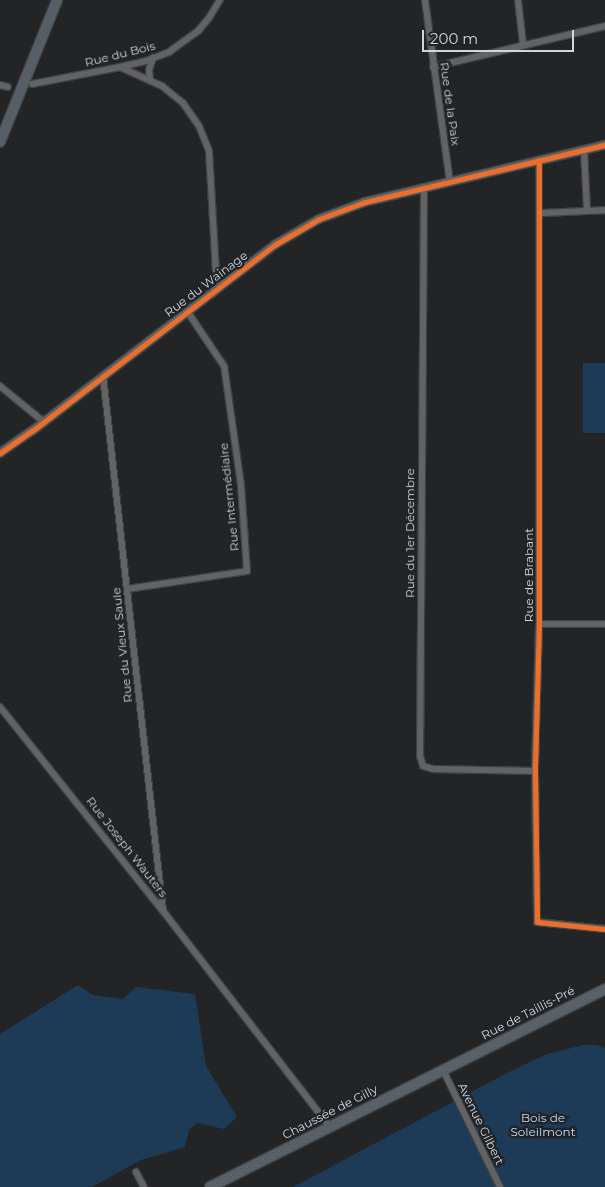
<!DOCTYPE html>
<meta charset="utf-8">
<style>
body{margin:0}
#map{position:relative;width:605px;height:1187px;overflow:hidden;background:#222426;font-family:Montserrat,sans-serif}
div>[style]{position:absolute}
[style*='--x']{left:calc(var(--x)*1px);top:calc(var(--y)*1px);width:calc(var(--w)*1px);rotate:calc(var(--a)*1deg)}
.green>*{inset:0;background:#1d3a56;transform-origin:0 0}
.roads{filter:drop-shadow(1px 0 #404143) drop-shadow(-1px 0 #404143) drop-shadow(0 1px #404143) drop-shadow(0 -1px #404143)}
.minor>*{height:6px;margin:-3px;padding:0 3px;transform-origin:3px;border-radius:3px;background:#626365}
.tertiary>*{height:8px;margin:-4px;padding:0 4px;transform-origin:4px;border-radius:4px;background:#626365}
.primary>*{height:10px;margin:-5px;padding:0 5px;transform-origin:5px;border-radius:5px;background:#5a6067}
.trunk>*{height:10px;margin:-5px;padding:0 5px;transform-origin:5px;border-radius:5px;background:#575e65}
.cycleway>*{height:5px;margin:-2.5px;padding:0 2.5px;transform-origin:2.5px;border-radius:2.5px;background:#ee6e29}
span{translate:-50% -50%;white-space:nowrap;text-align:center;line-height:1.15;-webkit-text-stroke:4.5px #202428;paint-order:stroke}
.street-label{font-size:12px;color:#d3d5d8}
.park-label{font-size:12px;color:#c4dcf3}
.scale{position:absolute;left:422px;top:30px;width:152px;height:22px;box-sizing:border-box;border:2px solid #d3d5d8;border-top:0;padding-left:6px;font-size:15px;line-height:18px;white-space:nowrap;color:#d3d5d8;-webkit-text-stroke:4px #202428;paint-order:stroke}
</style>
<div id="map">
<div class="green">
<div style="left:583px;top:363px;width:22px;height:70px"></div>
<div style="clip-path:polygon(78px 985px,93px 995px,123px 999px,136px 987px,195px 994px,206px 1066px,237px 1117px,224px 1129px,197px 1123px,189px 1130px,185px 1147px,141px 1160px,92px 1187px,0 1187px,0 1034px)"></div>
<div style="clip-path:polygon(583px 1045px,597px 1045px,605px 1048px,605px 1187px,293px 1187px,507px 1073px,547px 1054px)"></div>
</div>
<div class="roads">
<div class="minor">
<div style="--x:425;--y:0;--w:184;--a:82.2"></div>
<div style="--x:518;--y:0;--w:44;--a:83.5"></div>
<div style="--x:120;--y:67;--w:46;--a:24.3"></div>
<div style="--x:162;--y:86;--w:27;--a:39"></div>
<div style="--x:183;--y:103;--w:28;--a:55"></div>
<div style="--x:199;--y:126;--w:27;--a:68"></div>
<div style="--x:209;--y:151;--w:122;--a:86.7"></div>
<div style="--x:216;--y:273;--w:13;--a:67"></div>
<div style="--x:433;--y:67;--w:177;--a:-13.4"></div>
<div style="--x:150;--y:79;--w:9;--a:-96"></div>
<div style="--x:149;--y:70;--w:13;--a:-72"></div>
<div style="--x:32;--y:84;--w:90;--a:-10.9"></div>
<div style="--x:120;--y:67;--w:27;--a:-13"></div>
<div style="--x:146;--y:61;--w:25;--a:-21"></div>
<div style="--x:169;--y:52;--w:36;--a:-36"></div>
<div style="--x:198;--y:31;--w:17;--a:-50"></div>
<div style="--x:209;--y:18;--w:21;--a:-59"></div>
<div style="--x:0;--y:85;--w:8;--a:14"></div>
<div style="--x:584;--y:150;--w:60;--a:87.1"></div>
<div style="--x:539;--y:160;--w:464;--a:90"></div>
<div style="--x:539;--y:624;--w:147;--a:91.6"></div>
<div style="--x:535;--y:771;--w:151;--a:89.2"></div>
<div style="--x:537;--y:922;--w:68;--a:5.9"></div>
<div style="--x:424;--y:188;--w:568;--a:90.4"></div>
<div style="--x:420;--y:756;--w:10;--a:73"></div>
<div style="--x:423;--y:766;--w:10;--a:17"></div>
<div style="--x:433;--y:769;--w:102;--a:1.1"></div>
<div style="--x:540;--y:213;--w:65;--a:-2.6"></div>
<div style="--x:103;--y:376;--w:538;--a:83.6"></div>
<div style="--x:0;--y:386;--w:57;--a:39.3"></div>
<div style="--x:127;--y:589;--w:121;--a:-8.5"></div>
<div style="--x:247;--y:571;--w:86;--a:-94"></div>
<div style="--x:241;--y:485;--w:120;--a:-98.1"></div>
<div style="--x:224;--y:366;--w:66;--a:-123.9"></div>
<div style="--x:539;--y:624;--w:66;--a:0"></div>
<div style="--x:0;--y:707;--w:261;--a:51.4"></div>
<div style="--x:163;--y:911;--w:272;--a:52.3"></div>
<div style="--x:443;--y:1070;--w:130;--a:64"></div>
<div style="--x:136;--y:1172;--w:17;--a:62"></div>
</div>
<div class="tertiary">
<div style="--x:0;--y:453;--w:39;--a:-35"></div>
<div style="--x:32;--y:431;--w:307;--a:-37.5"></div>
<div style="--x:276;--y:244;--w:50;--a:-30.2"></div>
<div style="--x:319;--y:219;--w:49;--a:-20.3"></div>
<div style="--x:365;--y:202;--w:247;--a:-13.4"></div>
</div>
<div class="primary">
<div style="--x:210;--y:1187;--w:442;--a:-26.6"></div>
</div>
<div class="trunk">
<div style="--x:0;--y:142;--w:153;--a:-68.1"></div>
</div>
</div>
<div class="cycleway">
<div style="--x:539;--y:160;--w:464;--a:90"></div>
<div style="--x:539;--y:624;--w:147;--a:91.6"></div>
<div style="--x:535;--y:771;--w:151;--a:89.2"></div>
<div style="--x:537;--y:922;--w:68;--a:5.9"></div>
<div style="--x:0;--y:453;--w:39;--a:-35"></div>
<div style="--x:32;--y:431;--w:307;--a:-37.5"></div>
<div style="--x:276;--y:244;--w:50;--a:-30.2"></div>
<div style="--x:319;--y:219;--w:49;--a:-20.3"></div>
<div style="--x:365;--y:202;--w:247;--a:-13.4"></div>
</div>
<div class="street-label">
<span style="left:120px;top:54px;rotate:-14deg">Rue du Bois</span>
<span style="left:450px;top:104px;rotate:82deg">Rue de la Paix</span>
<span style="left:206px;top:284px;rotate:-37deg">Rue du Wainage</span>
<span style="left:229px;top:497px;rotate:-96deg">Rue Intermédiaire</span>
<span style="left:410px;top:533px;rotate:-90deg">Rue du 1er Décembre</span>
<span style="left:529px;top:575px;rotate:-90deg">Rue de Brabant</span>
<span style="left:122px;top:645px;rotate:-96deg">Rue du Vieux Saule</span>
<span style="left:127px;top:847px;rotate:52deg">Rue Joseph Wauters</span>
<span style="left:528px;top:1013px;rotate:-27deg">Rue de Taillis-Pré</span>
<span style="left:330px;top:1112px;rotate:-27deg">Chaussée de Gilly</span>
<span style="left:481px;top:1124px;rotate:64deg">Avenue Gilbert</span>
</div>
<div class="park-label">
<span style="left:543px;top:1125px">Bois de<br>Soleilmont</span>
</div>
<div class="scale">200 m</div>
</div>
